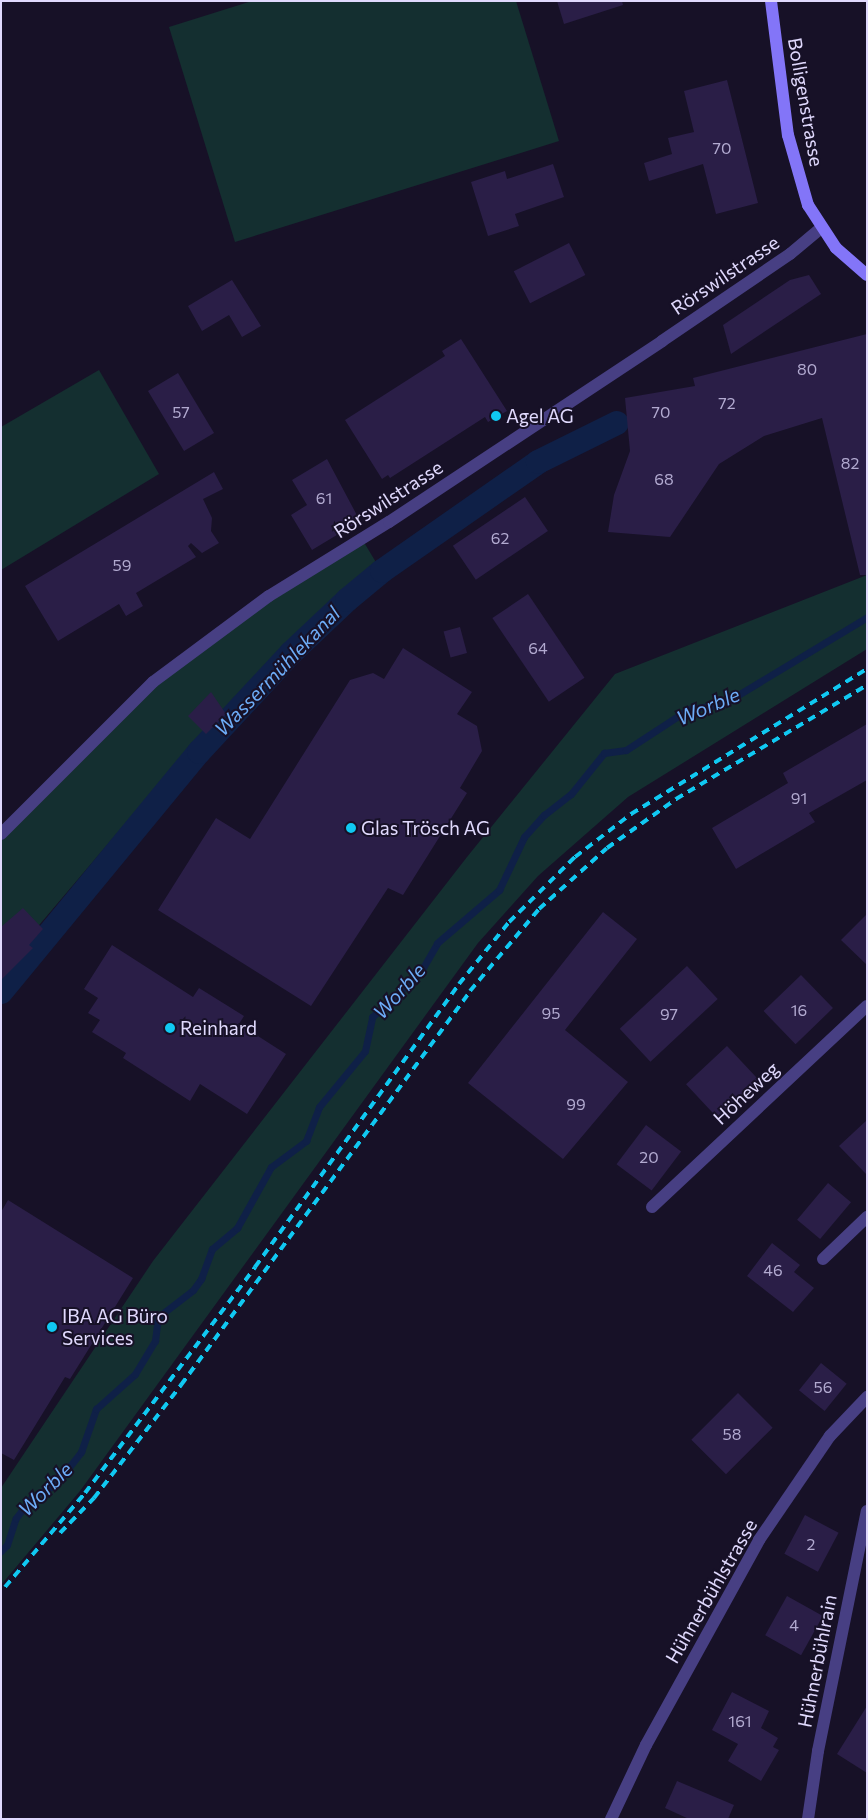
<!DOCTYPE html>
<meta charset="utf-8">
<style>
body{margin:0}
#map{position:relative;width:868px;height:1820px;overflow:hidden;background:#171127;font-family:Commissioner,sans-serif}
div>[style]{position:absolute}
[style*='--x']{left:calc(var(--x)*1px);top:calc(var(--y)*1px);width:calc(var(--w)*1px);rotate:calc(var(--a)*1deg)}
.green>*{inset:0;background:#142f30}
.stream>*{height:7px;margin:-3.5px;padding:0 3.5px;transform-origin:3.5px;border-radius:3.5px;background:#0f2047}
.canal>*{height:24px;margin:-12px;padding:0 12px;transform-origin:12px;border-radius:12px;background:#0f2047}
.building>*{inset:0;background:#2a1e47;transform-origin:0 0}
.minor>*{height:12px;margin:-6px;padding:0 6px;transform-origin:6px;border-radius:6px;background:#473f83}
.secondary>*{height:12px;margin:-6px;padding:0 6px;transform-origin:6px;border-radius:6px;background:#8375f8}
.rail>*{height:4px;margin-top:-2px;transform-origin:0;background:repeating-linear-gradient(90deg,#10c9f2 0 8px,transparent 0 14px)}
.dots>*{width:14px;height:14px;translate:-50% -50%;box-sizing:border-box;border:2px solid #171127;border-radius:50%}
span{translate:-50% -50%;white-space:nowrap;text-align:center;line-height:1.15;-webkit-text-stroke:4px #171127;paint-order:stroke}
.number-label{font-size:16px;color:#b2aad0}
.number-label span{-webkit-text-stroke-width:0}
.street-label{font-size:19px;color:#e0d9fd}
.poi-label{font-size:19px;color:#e0d9fd}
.left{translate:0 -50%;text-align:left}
.water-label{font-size:20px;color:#6dacf7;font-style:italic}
.frame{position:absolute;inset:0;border:2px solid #e0d9fd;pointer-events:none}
</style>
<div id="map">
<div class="green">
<div style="clip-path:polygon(252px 1px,516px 1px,559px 141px,235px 242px,169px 27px)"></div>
<div style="clip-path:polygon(99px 370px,159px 474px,1px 570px,1px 427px)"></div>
<div style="clip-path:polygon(362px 539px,377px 564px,284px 648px,191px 746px,1px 970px,1px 834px,153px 682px)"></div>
<div style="clip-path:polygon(867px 575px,867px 649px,628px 797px,538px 876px,478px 943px,80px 1491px,1px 1585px,1px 1488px,153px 1261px,467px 857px,615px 674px)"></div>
</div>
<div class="stream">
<div style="--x:1;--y:1551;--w:8;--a:-45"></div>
<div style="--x:7;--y:1545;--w:28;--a:-72"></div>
<div style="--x:16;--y:1518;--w:26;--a:-53"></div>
<div style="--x:32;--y:1497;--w:27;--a:-28"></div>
<div style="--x:56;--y:1484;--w:41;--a:-52"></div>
<div style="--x:81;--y:1452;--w:46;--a:-70.8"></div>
<div style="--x:96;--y:1409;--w:52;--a:-41.9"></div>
<div style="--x:135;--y:1374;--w:39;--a:-59"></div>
<div style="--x:155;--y:1341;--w:24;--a:-83"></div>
<div style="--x:158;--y:1317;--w:44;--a:-37.6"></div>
<div style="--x:193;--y:1290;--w:14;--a:-54"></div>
<div style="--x:201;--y:1279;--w:32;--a:-70"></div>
<div style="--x:212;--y:1249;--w:33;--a:-40"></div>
<div style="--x:237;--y:1228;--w:70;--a:-60.9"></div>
<div style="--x:271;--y:1167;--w:44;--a:-36.6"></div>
<div style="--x:306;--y:1141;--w:36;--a:-69"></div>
<div style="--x:319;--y:1107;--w:72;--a:-50.6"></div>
<div style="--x:365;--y:1051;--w:35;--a:-78"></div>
<div style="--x:372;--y:1017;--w:65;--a:-42.5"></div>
<div style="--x:420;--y:973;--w:34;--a:-60"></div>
<div style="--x:437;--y:943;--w:82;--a:-40.5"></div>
<div style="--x:499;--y:890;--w:59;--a:-64.7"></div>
<div style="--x:524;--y:837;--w:30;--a:-48"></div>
<div style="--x:544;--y:815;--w:34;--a:-38"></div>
<div style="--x:571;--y:794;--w:53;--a:-51.2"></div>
<div style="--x:604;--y:753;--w:22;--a:-8"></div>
<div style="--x:626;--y:750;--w:75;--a:-33.1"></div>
<div style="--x:689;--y:709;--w:34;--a:-8"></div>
<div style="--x:723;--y:704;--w:168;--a:-31.1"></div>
</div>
<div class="canal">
<div style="--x:1;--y:992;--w:311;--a:-50.5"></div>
<div style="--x:199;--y:752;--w:135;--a:-47.1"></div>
<div style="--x:291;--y:653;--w:77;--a:-43.4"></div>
<div style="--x:347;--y:600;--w:45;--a:-39.6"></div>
<div style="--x:382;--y:571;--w:190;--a:-34.9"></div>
<div style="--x:538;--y:462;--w:88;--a:-26.3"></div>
</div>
<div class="building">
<div style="clip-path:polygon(557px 1px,622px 1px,623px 5px,564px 24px)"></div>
<div style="clip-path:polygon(727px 80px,758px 203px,716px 214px,703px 164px,649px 181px,644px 163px,672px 154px,668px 138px,694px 132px,684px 91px)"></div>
<div style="clip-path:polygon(553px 164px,564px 197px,515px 214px,519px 226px,488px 236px,471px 182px,505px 171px,507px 179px)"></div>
<div style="left:569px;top:243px;width:36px;height:62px;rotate:63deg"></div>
<div style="clip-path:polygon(809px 275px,821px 294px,731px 354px,723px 325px,790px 280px)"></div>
<div style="clip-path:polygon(232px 280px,261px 326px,242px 337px,229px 315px,202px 331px,188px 306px)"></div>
<div style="clip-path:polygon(867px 334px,867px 575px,860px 575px,822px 418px,764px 436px,719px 464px,670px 537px,608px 532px,614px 495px,630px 451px,625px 398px,695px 386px,693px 378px)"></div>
<div style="clip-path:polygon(461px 339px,507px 411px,488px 422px,485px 417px,390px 478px,388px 475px,382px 479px,345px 420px,445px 356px,442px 351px)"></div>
<div style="left:178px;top:373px;width:70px;height:35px;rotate:59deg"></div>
<div style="clip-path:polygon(327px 459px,360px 521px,312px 550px,291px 515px,307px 505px,292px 480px)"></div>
<div style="clip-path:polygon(214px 472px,223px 489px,203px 499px,212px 518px,211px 531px,219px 543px,202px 553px,191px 543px,188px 546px,196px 557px,136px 593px,143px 606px,126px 616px,119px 604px,58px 641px,25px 586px)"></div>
<div style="left:525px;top:497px;width:41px;height:87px;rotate:56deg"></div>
<div style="left:528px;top:594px;width:101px;height:43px;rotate:56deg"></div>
<div style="left:460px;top:627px;width:27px;height:17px;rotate:75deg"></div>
<div style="clip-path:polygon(403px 648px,472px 692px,457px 714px,477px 726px,482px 751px,460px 788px,467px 793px,403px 895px,388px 888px,311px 1006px,158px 910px,216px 818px,250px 839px,350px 680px,373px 673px,384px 679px)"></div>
<div style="clip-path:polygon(211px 692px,226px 714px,206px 734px,188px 716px)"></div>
<div style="clip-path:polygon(867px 724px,867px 780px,809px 813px,815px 822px,736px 869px,712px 828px,788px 783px,783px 773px)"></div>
<div style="clip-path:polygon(23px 908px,43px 929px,29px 945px,33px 948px,1px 980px,1px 927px)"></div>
<div style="clip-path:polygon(603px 912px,637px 939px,565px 1030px,628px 1082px,563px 1159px,468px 1083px)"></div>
<div style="clip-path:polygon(867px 914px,867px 965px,841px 940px)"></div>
<div style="clip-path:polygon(112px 945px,193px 997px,199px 988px,244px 1016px,239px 1024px,286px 1054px,247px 1114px,200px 1084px,190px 1101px,123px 1058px,126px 1053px,92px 1032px,100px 1020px,88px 1013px,98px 998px,84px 989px)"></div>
<div style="left:687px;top:966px;width:45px;height:92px;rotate:47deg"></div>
<div style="left:801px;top:975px;width:46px;height:52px;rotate:46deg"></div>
<div style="left:727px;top:1046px;width:48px;height:56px;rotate:47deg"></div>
<div style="clip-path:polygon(867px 1120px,867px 1175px,839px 1146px)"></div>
<div style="left:646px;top:1125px;width:44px;height:49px;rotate:37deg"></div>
<div style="left:828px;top:1183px;width:30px;height:48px;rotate:40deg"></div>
<div style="clip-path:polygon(8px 1200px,133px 1278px,70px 1379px,65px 1377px,14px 1460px,1px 1453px,1px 1212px)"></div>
<div style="clip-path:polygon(772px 1243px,800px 1265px,794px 1272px,814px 1288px,793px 1312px,747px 1276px)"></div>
<div style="left:821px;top:1363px;width:33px;height:35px;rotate:39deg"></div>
<div style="left:738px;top:1393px;width:49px;height:66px;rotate:45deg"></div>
<div style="left:805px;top:1515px;width:38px;height:44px;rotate:28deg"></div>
<div style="left:787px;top:1596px;width:41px;height:45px;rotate:29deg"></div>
<div style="clip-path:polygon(732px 1692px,769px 1711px,761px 1728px,778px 1738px,773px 1747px,779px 1750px,761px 1781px,728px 1761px,738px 1744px,712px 1730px)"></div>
<div style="clip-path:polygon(867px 1706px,867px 1773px,837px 1754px)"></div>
<div style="clip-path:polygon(677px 1781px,734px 1805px,728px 1819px,689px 1819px,665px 1808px)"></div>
</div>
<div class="minor">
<div style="--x:1;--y:834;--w:215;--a:-45"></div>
<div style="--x:153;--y:682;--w:144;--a:-36.6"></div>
<div style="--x:269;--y:596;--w:141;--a:-31.7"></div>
<div style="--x:389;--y:522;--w:328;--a:-33.5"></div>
<div style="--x:662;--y:341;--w:155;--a:-34.2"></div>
<div style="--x:790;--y:254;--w:40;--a:-40"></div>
<div style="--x:652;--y:1207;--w:294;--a:-43.1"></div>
<div style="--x:823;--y:1259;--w:61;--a:-43.7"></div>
<div style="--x:611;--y:1819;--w:82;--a:-64.7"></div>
<div style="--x:646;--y:1745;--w:234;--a:-61.1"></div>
<div style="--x:759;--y:1540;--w:126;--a:-55.7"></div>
<div style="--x:830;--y:1436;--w:54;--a:-46.5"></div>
<div style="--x:808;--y:1819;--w:69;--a:-81.6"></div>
<div style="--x:818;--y:1751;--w:245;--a:-78.5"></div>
</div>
<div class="secondary">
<div style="--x:771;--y:1;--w:135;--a:82.8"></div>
<div style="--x:788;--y:135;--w:73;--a:74.1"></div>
<div style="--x:808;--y:205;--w:51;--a:56.9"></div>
<div style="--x:836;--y:248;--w:41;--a:41.1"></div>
</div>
<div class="rail">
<div style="--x:60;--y:1533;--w:49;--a:-45.8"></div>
<div style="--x:94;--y:1498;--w:143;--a:-52.4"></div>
<div style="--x:181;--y:1385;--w:489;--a:-53.7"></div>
<div style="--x:470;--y:991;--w:107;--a:-49.9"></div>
<div style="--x:539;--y:909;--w:91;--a:-41.9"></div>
<div style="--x:607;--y:848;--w:85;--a:-35.4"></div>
<div style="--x:676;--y:799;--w:222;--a:-30.8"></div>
<div style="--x:5;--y:1587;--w:123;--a:-49.6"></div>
<div style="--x:85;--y:1493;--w:283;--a:-53"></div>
<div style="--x:255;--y:1267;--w:349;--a:-54.2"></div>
<div style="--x:459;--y:984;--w:80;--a:-51.1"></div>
<div style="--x:509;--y:922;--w:93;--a:-44.6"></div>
<div style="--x:575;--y:857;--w:71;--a:-37.5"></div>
<div style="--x:631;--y:814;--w:277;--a:-31.6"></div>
</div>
<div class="dots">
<div style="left:496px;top:416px;background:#10c9f2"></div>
<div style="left:351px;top:828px;background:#10c9f2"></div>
<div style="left:170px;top:1028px;background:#10c9f2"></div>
<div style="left:52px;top:1327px;background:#10c9f2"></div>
</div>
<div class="number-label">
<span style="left:722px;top:148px">70</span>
<span style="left:807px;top:369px">80</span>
<span style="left:727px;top:403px">72</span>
<span style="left:181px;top:412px">57</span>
<span style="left:661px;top:412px">70</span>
<span style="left:850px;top:463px">82</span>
<span style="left:664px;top:479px">68</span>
<span style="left:324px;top:498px">61</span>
<span style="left:500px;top:538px">62</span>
<span style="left:122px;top:565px">59</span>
<span style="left:538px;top:648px">64</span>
<span style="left:799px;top:798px">91</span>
<span style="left:799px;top:1010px">16</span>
<span style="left:551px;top:1013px">95</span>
<span style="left:669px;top:1014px">97</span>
<span style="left:576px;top:1104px">99</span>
<span style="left:649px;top:1157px">20</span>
<span style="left:773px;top:1270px">46</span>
<span style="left:823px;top:1387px">56</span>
<span style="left:732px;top:1434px">58</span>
<span style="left:811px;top:1544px">2</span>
<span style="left:794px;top:1625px">4</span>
<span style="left:740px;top:1721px">161</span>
</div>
<div class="street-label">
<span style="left:806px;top:102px;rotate:80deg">Bolligenstrasse</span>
<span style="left:725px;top:275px;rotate:-34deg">Rörswilstrasse</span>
<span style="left:388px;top:499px;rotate:-33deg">Rörswilstrasse</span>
<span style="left:746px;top:1093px;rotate:-43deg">Höheweg</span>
<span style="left:711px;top:1591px;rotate:-60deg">Hühnerbühlstrasse</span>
<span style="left:817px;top:1661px;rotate:-79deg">Hühnerbühlrain</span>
</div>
<div class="poi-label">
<span class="left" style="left:506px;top:416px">Agel AG</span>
<span class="left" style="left:361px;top:828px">Glas Trösch AG</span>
<span class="left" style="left:180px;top:1028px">Reinhard</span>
<span class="left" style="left:62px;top:1327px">IBA AG Büro<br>Services</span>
</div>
<div class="water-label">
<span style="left:277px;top:671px;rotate:-46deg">Wassermühlekanal</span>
<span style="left:708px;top:706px;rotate:-23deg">Worble</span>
<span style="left:399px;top:991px;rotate:-48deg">Worble</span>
<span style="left:45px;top:1489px;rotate:-45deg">Worble</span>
</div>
<div class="frame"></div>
</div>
